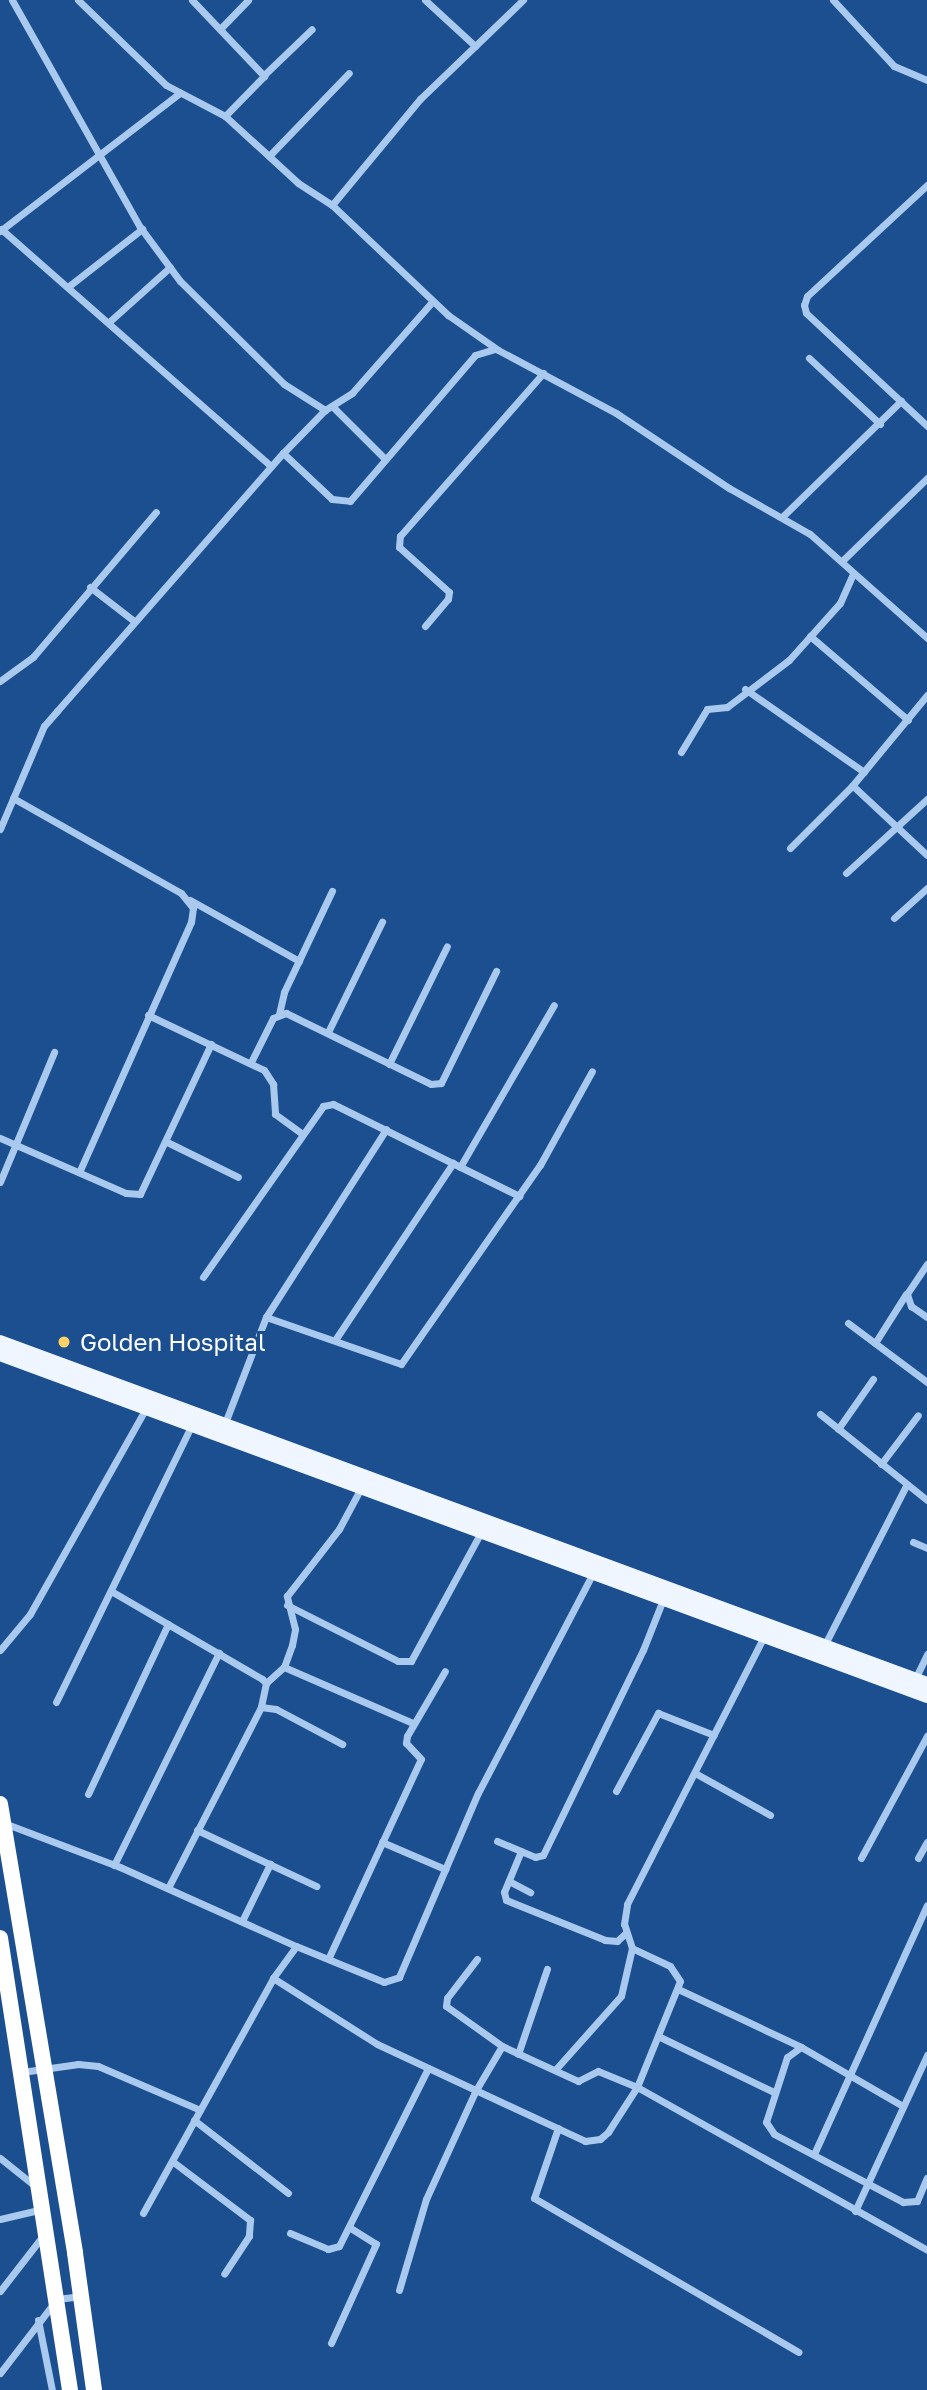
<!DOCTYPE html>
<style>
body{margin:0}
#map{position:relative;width:927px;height:2390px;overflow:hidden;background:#1b4f8f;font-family:"Golos Text",sans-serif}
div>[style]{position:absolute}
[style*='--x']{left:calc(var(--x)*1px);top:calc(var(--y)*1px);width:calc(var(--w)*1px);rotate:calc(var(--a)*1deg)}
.street>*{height:7px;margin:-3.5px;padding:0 3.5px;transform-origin:3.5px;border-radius:3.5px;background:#a9c9ee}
.primary>*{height:14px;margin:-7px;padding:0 7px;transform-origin:7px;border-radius:7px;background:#f0f6ff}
.highway>*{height:16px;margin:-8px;padding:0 8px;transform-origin:8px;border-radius:8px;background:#fff}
.dots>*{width:19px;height:19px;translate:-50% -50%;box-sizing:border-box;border:4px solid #1b4f8f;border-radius:50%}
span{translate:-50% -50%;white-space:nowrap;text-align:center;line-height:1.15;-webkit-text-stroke:6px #1b4f8f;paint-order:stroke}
.poi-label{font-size:24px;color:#fff}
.left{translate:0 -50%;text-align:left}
</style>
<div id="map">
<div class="street">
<div style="--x:12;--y:0;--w:261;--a:60.6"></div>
<div style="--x:140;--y:227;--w:67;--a:53.5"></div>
<div style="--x:180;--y:281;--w:146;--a:44.7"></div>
<div style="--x:284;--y:384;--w:49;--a:32.4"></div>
<div style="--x:78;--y:0;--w:122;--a:44"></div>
<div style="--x:166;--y:85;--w:67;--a:27.7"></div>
<div style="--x:225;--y:116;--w:99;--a:42.5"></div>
<div style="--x:298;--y:183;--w:40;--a:32.9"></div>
<div style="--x:332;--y:205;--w:160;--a:43.5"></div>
<div style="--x:448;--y:315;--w:61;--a:35"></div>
<div style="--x:498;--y:350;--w:134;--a:28.1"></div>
<div style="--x:616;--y:413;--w:136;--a:33.6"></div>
<div style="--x:729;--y:488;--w:93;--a:29.6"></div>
<div style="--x:810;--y:534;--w:157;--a:41.6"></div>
<div style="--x:192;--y:0;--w:105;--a:46.5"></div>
<div style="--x:264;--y:76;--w:56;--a:134.3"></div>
<div style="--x:425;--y:0;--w:68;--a:42.6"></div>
<div style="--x:833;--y:0;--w:90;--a:47.3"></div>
<div style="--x:894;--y:66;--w:36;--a:23"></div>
<div style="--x:221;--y:28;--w:39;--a:-46"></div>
<div style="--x:264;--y:75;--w:66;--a:-43.8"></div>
<div style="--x:269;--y:156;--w:115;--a:-46.1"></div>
<div style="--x:927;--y:185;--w:163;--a:137.2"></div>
<div style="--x:807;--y:296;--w:9;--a:108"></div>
<div style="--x:804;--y:305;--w:8;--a:76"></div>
<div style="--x:806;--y:313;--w:166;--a:43"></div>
<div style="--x:332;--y:205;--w:138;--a:-50.3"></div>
<div style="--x:420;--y:99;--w:143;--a:-43.9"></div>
<div style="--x:1;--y:229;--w:359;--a:41.3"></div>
<div style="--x:0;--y:231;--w:227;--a:-37.5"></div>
<div style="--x:69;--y:286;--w:93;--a:-38"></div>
<div style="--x:109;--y:322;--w:82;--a:-42"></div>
<div style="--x:809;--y:358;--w:97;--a:42.9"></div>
<div style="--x:333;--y:407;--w:74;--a:45"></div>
<div style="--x:283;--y:453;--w:67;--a:43.2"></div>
<div style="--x:332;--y:499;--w:18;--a:6"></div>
<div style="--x:350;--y:501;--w:192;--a:-49.4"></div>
<div style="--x:475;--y:355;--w:21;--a:-17"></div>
<div style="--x:783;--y:516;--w:165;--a:-44.3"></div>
<div style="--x:842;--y:561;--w:119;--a:-44.3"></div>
<div style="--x:90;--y:587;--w:56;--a:37.7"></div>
<div style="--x:425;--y:626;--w:35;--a:-50"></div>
<div style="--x:448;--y:599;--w:7;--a:-82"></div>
<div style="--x:449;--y:592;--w:67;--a:-138"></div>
<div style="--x:399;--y:547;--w:11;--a:-85"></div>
<div style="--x:400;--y:536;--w:217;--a:-48.7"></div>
<div style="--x:810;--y:636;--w:129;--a:40.6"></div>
<div style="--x:0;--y:681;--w:41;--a:-36"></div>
<div style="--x:33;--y:657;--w:190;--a:-49.7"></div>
<div style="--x:745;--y:689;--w:145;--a:34.9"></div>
<div style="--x:681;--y:752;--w:50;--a:-58.8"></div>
<div style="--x:707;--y:709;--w:20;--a:-6"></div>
<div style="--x:727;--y:707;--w:78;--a:-37.2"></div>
<div style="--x:789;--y:660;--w:76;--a:-48.2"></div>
<div style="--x:840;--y:603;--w:32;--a:-66"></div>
<div style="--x:853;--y:786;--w:101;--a:43"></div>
<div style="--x:13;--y:798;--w:193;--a:29.5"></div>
<div style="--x:181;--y:893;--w:19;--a:51"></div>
<div style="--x:193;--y:908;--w:14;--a:98"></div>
<div style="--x:191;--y:922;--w:274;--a:114.1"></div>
<div style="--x:0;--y:829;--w:112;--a:-66.9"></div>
<div style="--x:44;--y:726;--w:20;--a:-49"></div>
<div style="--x:57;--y:711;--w:343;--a:-48.8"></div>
<div style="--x:283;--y:453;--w:60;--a:-45.7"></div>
<div style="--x:325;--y:410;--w:32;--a:-32"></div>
<div style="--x:352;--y:393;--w:121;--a:-48.7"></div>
<div style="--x:790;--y:848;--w:88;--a:-45"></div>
<div style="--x:852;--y:786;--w:118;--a:-50.5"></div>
<div style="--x:846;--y:873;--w:110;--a:-42.4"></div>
<div style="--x:190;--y:900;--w:125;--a:29.2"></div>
<div style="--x:894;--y:918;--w:45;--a:-42.3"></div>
<div style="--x:279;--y:1014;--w:23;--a:-77"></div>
<div style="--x:284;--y:992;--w:112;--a:-64.6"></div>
<div style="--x:148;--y:1015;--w:128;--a:25.4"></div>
<div style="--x:264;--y:1070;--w:17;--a:57"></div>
<div style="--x:273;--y:1084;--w:30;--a:86"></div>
<div style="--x:275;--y:1114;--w:32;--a:36"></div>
<div style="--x:328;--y:1032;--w:123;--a:-63.9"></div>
<div style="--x:251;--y:1062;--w:49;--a:-63.4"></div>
<div style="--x:273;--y:1018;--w:14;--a:-21"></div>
<div style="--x:286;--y:1013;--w:161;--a:26.1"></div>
<div style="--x:431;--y:1084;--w:10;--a:-6"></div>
<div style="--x:441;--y:1083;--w:125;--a:-63.8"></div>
<div style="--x:389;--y:1064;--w:131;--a:-63.8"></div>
<div style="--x:0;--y:1138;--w:137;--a:23.6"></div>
<div style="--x:126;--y:1193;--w:14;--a:4"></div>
<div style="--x:140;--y:1194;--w:166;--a:-64.7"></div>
<div style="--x:167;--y:1142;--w:79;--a:26.2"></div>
<div style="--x:460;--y:1167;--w:187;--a:-59.9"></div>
<div style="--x:0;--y:1182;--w:141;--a:-67.4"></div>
<div style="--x:927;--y:1264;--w:36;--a:124"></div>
<div style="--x:907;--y:1294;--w:13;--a:72"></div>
<div style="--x:911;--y:1306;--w:19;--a:35"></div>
<div style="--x:203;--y:1277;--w:209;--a:-54.9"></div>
<div style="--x:323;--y:1106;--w:10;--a:-11"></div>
<div style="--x:333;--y:1104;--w:208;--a:26.3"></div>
<div style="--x:266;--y:1317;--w:143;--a:19.2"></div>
<div style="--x:401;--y:1364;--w:243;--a:-55.1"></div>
<div style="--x:540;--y:1165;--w:107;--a:-61"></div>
<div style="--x:848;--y:1323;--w:99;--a:36.8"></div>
<div style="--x:335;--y:1340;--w:213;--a:-56.3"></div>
<div style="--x:875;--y:1343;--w:58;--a:-57.7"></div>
<div style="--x:820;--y:1414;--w:137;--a:38.8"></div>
<div style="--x:225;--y:1423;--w:114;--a:-68.9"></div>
<div style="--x:266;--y:1317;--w:223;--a:-57.4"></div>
<div style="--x:838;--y:1429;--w:61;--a:-55"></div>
<div style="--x:881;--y:1464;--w:61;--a:-52.9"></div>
<div style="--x:913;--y:1542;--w:15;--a:23"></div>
<div style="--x:111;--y:1591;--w:175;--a:30.2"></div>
<div style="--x:262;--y:1679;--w:6;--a:45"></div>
<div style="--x:266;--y:1683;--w:25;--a:102"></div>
<div style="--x:287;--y:1605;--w:124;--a:26.8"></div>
<div style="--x:398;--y:1661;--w:13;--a:0"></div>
<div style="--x:411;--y:1661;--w:149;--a:-61.5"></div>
<div style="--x:823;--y:1648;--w:184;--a:-62.9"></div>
<div style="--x:0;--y:1650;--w:47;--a:-50.2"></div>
<div style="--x:30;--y:1614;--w:236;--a:-60.6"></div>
<div style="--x:284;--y:1667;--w:141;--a:23.5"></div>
<div style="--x:915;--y:1679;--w:28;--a:-64"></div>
<div style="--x:266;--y:1683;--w:24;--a:-42"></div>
<div style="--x:284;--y:1667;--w:23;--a:-70"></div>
<div style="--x:292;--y:1645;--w:16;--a:-79"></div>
<div style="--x:295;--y:1629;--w:34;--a:-104"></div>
<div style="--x:287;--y:1596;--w:85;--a:-52.2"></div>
<div style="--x:339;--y:1529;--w:49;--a:-61.9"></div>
<div style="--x:56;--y:1702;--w:309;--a:-63.9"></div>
<div style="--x:695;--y:1773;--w:86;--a:29.2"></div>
<div style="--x:616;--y:1791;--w:89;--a:-61.7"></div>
<div style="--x:658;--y:1713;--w:60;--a:21.4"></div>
<div style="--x:88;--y:1794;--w:188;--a:-64.8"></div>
<div style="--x:4;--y:1823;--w:124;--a:20.8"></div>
<div style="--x:120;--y:1867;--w:193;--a:24.2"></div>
<div style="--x:197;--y:1830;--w:132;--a:25.2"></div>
<div style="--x:497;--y:1841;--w:41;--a:22.8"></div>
<div style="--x:535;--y:1857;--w:8;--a:-14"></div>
<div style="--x:543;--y:1855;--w:228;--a:-64"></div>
<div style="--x:643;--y:1650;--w:57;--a:-68.4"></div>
<div style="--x:382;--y:1842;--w:69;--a:23.2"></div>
<div style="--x:521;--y:1851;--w:44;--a:112.5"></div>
<div style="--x:504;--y:1892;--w:8;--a:76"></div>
<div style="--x:506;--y:1900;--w:107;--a:22"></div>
<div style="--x:605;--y:1940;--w:12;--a:5"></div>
<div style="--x:617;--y:1941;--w:12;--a:-42"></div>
<div style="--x:861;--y:1858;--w:139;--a:-61.6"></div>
<div style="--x:918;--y:1858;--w:18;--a:-61"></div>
<div style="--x:114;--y:1865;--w:237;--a:-63.7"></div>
<div style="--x:509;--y:1881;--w:24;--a:28"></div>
<div style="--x:168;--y:1888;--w:203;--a:-62.8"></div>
<div style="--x:261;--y:1707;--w:15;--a:8"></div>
<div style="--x:276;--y:1709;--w:75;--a:27.9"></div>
<div style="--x:242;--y:1921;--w:64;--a:-63.8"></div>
<div style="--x:329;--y:1957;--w:218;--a:-65.1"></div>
<div style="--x:421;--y:1759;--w:22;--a:-133"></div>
<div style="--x:406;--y:1743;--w:7;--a:-82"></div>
<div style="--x:407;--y:1736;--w:75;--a:-59.7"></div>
<div style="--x:477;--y:1959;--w:49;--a:127.6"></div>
<div style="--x:447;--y:1998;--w:8;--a:97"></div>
<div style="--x:446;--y:2006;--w:69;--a:35.5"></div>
<div style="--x:502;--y:2046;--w:84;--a:24.7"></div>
<div style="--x:578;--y:2081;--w:22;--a:-27"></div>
<div style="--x:598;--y:2071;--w:42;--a:22.3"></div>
<div style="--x:637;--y:2087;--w:333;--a:29.3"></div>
<div style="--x:273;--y:1978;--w:39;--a:-54"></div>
<div style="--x:296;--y:1946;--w:95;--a:22.2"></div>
<div style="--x:384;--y:1982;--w:16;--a:-18"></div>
<div style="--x:399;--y:1977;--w:200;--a:-66.8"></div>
<div style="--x:478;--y:1793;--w:248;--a:-62.4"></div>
<div style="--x:678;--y:1989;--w:136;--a:25.2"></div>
<div style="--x:660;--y:2037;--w:127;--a:25.8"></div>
<div style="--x:518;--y:2054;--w:90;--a:-71.2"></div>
<div style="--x:555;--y:2070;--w:99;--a:-48.3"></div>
<div style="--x:621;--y:1996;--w:49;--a:-77.1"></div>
<div style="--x:22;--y:2072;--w:57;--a:-8.1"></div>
<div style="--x:78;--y:2064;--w:20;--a:6"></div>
<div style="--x:98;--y:2066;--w:111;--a:23.3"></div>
<div style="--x:901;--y:2105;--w:116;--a:-149.9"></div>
<div style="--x:801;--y:2047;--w:17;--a:144"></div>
<div style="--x:787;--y:2057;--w:68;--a:107.9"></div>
<div style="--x:766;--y:2122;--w:14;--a:56"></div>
<div style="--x:774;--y:2134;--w:146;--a:27.8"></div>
<div style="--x:903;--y:2202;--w:14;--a:-4"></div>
<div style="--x:917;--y:2201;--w:25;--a:-67"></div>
<div style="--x:194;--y:2120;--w:119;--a:37.8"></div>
<div style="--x:558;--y:2128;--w:74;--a:108.9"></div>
<div style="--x:534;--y:2198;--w:306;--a:30.2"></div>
<div style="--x:814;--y:2154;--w:273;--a:-65.6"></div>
<div style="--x:0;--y:2158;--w:45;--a:38.7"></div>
<div style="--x:172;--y:2161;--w:98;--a:37.1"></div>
<div style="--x:250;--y:2220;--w:16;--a:94"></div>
<div style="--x:249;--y:2236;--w:45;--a:123.3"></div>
<div style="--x:855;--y:2211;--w:172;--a:-65.2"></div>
<div style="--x:143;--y:2213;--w:269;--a:-61"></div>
<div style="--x:273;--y:1978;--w:123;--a:32.4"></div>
<div style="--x:377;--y:2044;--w:230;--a:25"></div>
<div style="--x:585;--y:2141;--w:15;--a:-8"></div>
<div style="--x:600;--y:2139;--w:11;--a:-41"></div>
<div style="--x:608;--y:2132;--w:54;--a:-57.2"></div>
<div style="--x:637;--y:2087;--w:114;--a:-67.9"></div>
<div style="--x:680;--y:1981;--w:18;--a:-124"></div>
<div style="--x:670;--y:1966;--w:42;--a:-154.7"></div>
<div style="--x:632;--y:1948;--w:25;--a:-108"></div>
<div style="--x:624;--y:1924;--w:20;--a:-81"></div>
<div style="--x:627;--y:1904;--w:301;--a:-62.9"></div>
<div style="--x:0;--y:2219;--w:44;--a:-13.1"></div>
<div style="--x:290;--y:2233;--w:41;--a:22.8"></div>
<div style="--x:328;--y:2249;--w:11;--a:-15"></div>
<div style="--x:339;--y:2246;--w:199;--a:-63.4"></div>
<div style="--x:399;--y:2290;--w:95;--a:-73.5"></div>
<div style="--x:426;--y:2199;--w:120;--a:-65.4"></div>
<div style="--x:476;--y:2090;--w:51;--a:-59.4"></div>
<div style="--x:0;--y:2291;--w:73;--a:-52.2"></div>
<div style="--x:38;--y:2320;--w:71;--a:78.7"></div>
<div style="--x:331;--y:2343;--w:109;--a:-65.6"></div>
<div style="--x:376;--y:2244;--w:32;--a:-148"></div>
<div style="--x:0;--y:2373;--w:93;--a:-52.4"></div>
<div style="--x:57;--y:2299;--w:23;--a:-7"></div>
</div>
<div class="primary">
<div style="--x:0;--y:1342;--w:988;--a:20.25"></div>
<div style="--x:0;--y:1354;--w:988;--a:20.25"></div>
</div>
<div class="highway">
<div style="--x:0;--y:1804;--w:455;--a:80.5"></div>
<div style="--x:75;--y:2253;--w:138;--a:82.1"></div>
<div style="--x:0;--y:1938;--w:457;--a:81.2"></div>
</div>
<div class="dots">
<div style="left:64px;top:1342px;background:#ffd166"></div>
</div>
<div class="poi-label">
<span class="left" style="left:80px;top:1342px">Golden Hospital</span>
</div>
</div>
